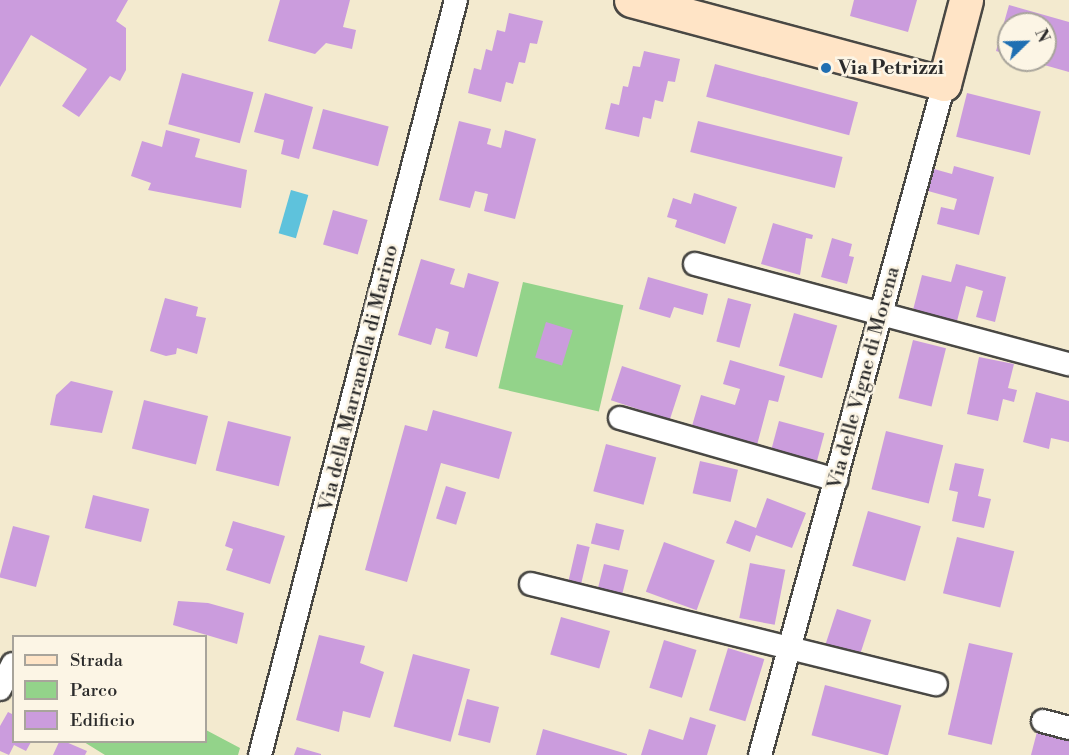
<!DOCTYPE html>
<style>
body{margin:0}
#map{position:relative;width:1069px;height:755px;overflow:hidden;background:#f3eacf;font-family:"Libre Bodoni",serif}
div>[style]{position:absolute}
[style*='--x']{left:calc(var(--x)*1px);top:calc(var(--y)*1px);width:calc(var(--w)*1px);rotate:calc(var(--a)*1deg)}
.green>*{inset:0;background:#93d38a;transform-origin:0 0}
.water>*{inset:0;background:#5ec2dc;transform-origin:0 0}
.building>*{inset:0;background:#cb9cdd;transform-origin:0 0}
.roads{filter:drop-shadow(2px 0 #494844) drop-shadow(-2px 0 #494844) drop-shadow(0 2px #494844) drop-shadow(0 -2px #494844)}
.street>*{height:22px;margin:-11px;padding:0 11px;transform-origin:11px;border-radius:11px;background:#fff}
.secondary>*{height:33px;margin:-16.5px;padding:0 16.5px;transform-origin:16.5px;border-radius:16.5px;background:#ffe4c6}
.dots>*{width:16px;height:16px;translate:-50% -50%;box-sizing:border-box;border:3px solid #fcf5e5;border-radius:50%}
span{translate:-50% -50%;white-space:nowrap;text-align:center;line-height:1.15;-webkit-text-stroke:5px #fcf5e5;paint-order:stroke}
.poi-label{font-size:20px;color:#2b2b2b;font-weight:700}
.left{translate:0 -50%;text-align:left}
.street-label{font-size:20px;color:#2b2b2b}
.legend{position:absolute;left:12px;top:635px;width:195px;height:108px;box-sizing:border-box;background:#fcf5e5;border:2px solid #a8a49b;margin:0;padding:8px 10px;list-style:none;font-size:18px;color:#2b2b2b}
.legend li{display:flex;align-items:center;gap:12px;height:30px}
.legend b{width:30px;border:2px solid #a8a49b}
.north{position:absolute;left:997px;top:12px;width:60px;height:60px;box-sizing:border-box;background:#fcf5e5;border:2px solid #a8a49b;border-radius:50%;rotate:67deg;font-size:16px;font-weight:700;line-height:24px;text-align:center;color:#2b2b2b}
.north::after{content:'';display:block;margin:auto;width:21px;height:27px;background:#1f6fb2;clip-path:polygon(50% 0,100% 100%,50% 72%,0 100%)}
</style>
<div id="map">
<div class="green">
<div style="left:523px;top:282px;width:103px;height:109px;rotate:13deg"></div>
<div style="clip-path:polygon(206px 730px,240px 748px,238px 755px,105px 755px,84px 742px,206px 742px)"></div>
</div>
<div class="water">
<div style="left:291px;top:190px;width:18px;height:45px;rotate:16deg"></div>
</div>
<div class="building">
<div style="clip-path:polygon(0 0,128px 0,116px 21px,126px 28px,126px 70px,120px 81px,110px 76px,79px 117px,62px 106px,87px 69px,31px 35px,0 87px)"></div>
<div style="clip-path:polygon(280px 0,350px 0,343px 27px,356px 30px,352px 49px,326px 43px,315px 54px,268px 41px)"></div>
<div style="clip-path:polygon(854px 0,917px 0,908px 32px,850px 16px)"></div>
<div style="clip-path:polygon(1009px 5px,1069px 22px,1069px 72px,1030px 61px,1045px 60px,1045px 24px,1009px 24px,1009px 55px,996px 51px)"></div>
<div style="clip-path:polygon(509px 13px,543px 21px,537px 44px,530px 43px,525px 63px,519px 62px,513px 84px,506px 82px,501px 102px,468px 93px,474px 68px,481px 70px,486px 49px,492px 51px,497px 30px,505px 32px)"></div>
<div style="clip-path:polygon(644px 51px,680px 59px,675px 82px,668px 81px,663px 102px,655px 100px,651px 119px,643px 117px,639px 137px,605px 129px,611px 103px,619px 105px,623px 86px,628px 87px,633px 66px,640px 67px)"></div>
<div style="left:715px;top:64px;width:148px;height:34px;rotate:15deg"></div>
<div style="left:182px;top:73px;width:74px;height:53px;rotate:15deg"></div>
<div style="clip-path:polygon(265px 93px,313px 107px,299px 159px,281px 154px,284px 140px,254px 132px)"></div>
<div style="left:967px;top:93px;width:76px;height:45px;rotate:14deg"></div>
<div style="left:323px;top:109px;width:68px;height:41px;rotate:15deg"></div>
<div style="clip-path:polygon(459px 121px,491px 129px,487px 144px,501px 148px,505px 130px,536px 139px,515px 219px,484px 211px,488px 194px,475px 191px,470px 208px,439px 200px)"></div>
<div style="left:698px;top:121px;width:149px;height:32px;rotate:14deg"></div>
<div style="clip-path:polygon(166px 130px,200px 139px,195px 157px,247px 170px,241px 208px,148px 190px,151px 183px,131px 176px,142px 141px,162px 147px)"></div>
<div style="clip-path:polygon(954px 166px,994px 177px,979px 235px,937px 224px,941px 207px,954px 210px,957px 199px,928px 191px,934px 169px,952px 174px)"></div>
<div style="clip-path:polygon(694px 193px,737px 207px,725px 244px,675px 227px,677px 220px,667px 217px,673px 198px,691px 204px)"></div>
<div style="left:333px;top:210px;width:36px;height:36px;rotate:16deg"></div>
<div style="clip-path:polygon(773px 223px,813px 235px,812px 239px,806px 238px,800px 275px,761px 264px)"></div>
<div style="clip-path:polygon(832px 238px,852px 244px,849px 256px,854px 257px,847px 284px,821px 277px)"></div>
<div style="clip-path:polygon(421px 259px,455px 269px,450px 284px,464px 288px,468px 273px,499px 282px,477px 357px,445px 348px,449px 332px,436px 328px,431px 345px,398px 335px)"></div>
<div style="clip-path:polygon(956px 264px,1006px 277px,995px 322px,976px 317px,983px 291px,966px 286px,957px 321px,913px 310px,922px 275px,951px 282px)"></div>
<div style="clip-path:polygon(648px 277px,708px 294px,703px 315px,674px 307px,670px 318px,639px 309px)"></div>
<div style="clip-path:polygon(165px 298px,198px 307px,196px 316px,206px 318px,197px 354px,177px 348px,176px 354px,166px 356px,150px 351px)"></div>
<div style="left:728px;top:298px;width:24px;height:45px;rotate:15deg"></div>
<div style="left:794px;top:313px;width:45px;height:55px;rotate:16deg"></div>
<div style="left:546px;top:322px;width:28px;height:37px;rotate:17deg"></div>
<div style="left:913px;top:340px;width:34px;height:60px;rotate:14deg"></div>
<div style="clip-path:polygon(979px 357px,1014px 364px,1008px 388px,1017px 390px,1014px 402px,1003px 399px,998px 421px,967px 414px)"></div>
<div style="clip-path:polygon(730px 360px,785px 376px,778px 402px,769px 400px,757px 445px,692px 426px,701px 395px,735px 405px,740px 389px,723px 384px)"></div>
<div style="left:622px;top:366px;width:62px;height:36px;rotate:18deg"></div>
<div style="clip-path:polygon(71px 381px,113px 391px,102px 433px,50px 425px,56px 395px)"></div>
<div style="clip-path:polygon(1036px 392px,1069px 401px,1069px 442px,1051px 438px,1049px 449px,1023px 442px)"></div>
<div style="left:144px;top:400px;width:66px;height:50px;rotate:14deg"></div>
<div style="clip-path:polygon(433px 410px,512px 432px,499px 479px,441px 463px,407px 582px,365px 570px,405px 425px,427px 431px)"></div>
<div style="left:228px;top:421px;width:65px;height:51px;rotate:14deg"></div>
<div style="left:779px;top:421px;width:47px;height:36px;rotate:15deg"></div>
<div style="left:886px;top:431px;width:59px;height:60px;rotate:14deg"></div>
<div style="left:606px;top:444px;width:52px;height:49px;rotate:15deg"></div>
<div style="left:700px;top:461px;width:39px;height:33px;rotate:13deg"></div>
<div style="clip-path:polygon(955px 463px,984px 469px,978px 496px,991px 499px,984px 528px,952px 521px,958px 492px,949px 490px)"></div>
<div style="left:446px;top:486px;width:21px;height:34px;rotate:17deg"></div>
<div style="left:93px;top:495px;width:58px;height:34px;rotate:14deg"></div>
<div style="clip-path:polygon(767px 498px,806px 513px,792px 548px,756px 535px,750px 552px,726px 543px,735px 520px,756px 528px)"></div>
<div style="left:868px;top:511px;width:55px;height:57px;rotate:16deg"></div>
<div style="clip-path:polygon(233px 521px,285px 536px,270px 584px,226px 570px,233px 549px,225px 546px)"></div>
<div style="left:596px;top:523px;width:29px;height:21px;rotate:14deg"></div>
<div style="left:13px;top:526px;width:38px;height:53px;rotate:15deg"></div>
<div style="left:957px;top:537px;width:59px;height:58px;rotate:14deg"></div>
<div style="left:664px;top:542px;width:54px;height:53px;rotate:20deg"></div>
<div style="left:577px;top:544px;width:13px;height:40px;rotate:13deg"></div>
<div style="left:750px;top:563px;width:36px;height:56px;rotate:11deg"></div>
<div style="left:604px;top:564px;width:25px;height:26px;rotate:14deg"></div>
<div style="clip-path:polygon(178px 601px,208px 603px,244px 613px,237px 644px,173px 625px)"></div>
<div style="left:837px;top:609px;width:36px;height:37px;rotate:18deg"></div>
<div style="left:561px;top:617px;width:51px;height:39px;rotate:16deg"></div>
<div style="clip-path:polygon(319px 635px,365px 646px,360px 663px,384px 672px,370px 718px,343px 711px,339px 732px,296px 720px)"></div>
<div style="left:664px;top:640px;width:34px;height:50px;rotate:17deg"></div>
<div style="left:969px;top:643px;width:45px;height:94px;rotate:13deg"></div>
<div style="left:728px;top:648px;width:38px;height:65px;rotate:17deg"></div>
<div style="left:413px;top:654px;width:59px;height:75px;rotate:15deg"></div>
<div style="left:825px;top:685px;width:79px;height:52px;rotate:15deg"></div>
<div style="left:467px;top:699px;width:33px;height:37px;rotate:14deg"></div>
<div style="clip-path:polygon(8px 712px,14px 715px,14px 742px,31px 742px,26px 751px,14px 745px,9px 755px,0 751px,0 726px)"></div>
<div style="clip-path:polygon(690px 717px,716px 725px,707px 755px,641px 755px,649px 729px,683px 740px)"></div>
<div style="clip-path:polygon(1038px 728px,1069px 737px,1069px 755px,1031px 755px)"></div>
<div style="clip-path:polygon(543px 729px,627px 754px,627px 755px,536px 755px)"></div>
<div style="clip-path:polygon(59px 742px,66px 742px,87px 751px,85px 755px,53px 755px)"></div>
<div style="clip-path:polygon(297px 747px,321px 754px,321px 755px,294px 755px)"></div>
</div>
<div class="roads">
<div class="street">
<div style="--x:695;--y:264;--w:387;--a:15"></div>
<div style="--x:620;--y:418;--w:225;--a:16"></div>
<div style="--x:531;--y:584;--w:417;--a:13.9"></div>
<div style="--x:0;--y:689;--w:28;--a:-63"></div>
<div style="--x:1043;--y:721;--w:27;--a:15"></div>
<div style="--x:260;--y:755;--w:780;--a:-75.45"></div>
<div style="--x:760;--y:755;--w:696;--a:-74.67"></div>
</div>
<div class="secondary">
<div style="--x:631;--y:0;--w:324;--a:15"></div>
<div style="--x:944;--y:84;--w:87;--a:-75.3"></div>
</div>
</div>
<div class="dots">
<div style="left:826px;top:68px;background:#1f6fb2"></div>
</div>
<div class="poi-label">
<span class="left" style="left:838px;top:68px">Via Petrizzi</span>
</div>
<div class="street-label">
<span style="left:359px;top:378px;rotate:-76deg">Via della Marranella di Marino</span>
<span style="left:864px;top:378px;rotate:-75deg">Via delle Vigne di Morena</span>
</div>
<ul class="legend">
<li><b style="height:8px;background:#ffe4c6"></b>Strada</li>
<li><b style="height:16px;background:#93d38a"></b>Parco</li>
<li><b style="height:16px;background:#cb9cdd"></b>Edificio</li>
</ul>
<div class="north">N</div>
</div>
